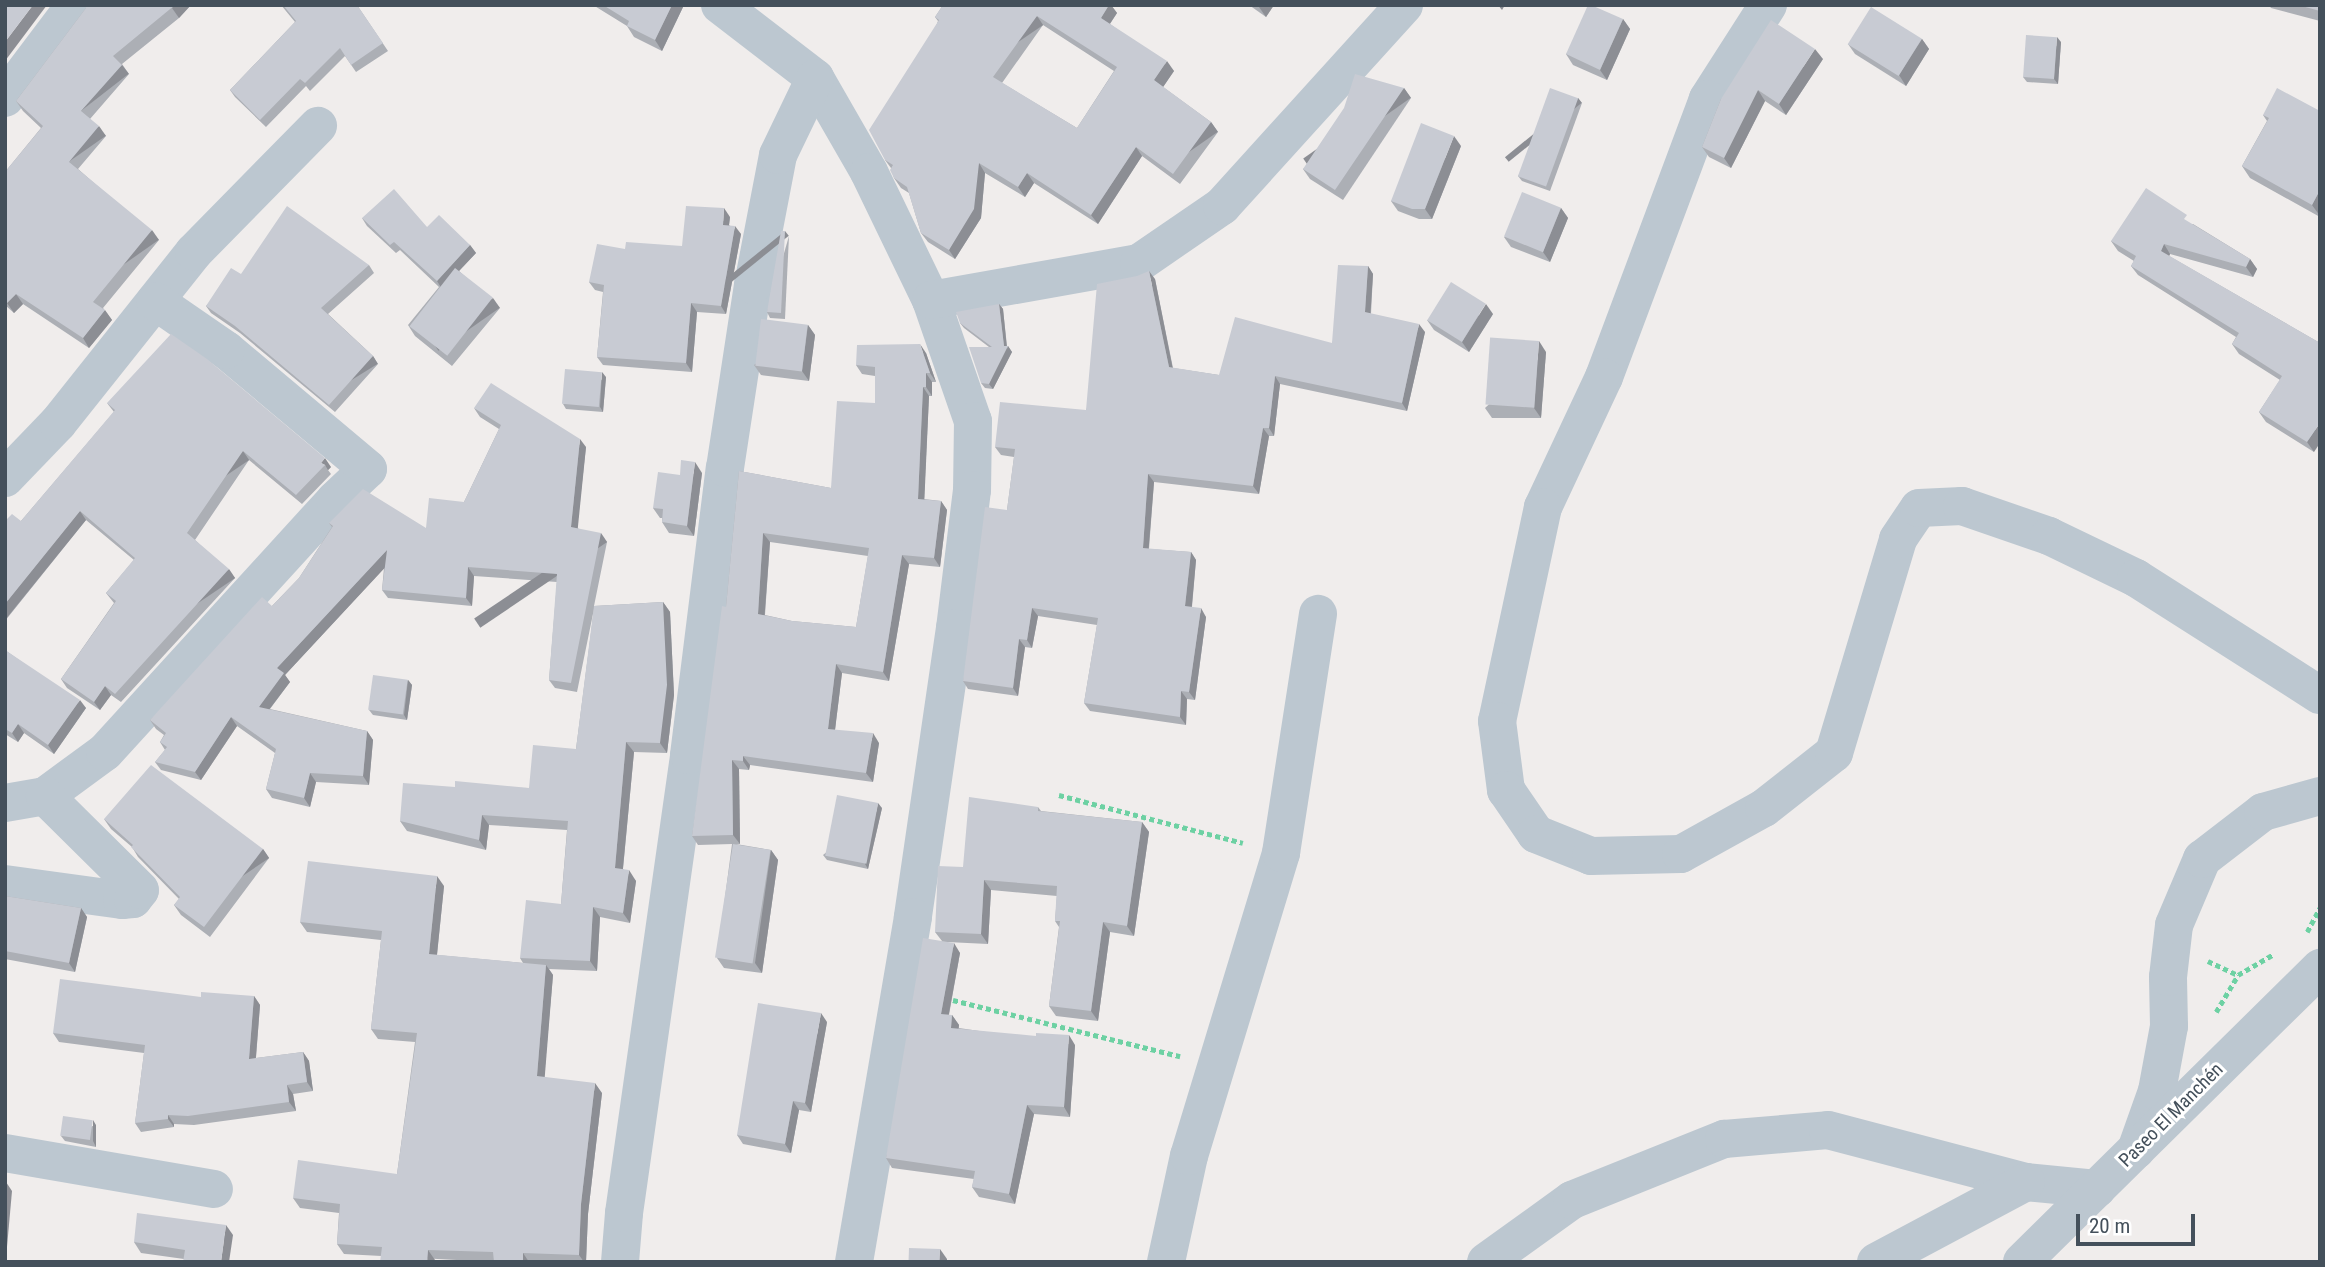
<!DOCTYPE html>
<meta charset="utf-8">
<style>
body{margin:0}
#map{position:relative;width:2325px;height:1267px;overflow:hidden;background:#f0edec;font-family:"Roboto Condensed",sans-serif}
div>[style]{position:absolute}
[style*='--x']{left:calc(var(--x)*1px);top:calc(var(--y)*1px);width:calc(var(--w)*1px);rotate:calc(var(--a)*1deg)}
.path>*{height:4.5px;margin-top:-2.25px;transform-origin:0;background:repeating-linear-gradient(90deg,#6dd1a3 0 5px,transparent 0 8.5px)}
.minor>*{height:38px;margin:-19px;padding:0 19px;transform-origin:19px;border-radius:19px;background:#bcc7d0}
.wall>*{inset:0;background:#acafb5}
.shaded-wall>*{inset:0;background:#8c8e94;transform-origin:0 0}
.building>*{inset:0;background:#c8cbd3;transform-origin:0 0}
span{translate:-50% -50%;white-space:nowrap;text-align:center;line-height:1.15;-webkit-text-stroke:6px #fff;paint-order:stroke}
.street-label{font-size:19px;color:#44505b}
.frame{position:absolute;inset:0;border:7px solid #44505b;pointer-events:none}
.scale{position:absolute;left:2076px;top:1214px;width:119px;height:32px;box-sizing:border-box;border:4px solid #44505b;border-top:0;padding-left:9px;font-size:21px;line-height:24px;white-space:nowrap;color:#44505b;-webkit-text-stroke:5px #fff;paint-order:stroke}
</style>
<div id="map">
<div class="path">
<div style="--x:1059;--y:795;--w:190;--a:14.6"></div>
<div style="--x:2307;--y:932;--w:27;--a:-62"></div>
<div style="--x:2208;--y:961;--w:33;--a:25"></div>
<div style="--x:2238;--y:975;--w:42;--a:-30.3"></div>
<div style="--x:953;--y:1000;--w:234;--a:13.9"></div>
<div style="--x:2216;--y:1012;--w:43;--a:-59.3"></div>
</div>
<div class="minor">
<div style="--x:720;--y:5;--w:120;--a:37.5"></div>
<div style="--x:815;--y:78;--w:108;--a:60.1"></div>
<div style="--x:869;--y:172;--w:142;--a:64.2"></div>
<div style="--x:931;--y:300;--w:128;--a:70.9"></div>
<div style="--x:973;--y:421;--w:69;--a:90.8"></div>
<div style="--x:972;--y:490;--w:139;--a:97"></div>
<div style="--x:955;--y:628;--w:292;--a:98.3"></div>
<div style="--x:913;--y:917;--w:350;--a:99.7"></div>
<div style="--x:1768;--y:5;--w:112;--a:122.6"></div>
<div style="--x:1708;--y:99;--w:297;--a:110.5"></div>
<div style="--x:1604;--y:377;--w:144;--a:115.1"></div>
<div style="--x:1543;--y:507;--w:219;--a:102.1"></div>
<div style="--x:1497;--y:721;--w:70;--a:82.6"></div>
<div style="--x:1506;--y:790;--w:53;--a:55.7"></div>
<div style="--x:1536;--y:834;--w:59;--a:21.8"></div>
<div style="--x:1591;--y:856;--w:90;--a:-1.3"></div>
<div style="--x:1681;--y:854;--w:95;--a:-29"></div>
<div style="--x:1764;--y:808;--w:89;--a:-38.2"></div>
<div style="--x:1834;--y:753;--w:223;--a:-73.3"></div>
<div style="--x:1898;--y:539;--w:37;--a:-56"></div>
<div style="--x:1919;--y:508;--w:43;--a:-2.7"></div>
<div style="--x:1962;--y:506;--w:92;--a:19"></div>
<div style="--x:2049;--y:536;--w:97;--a:25.8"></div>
<div style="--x:2136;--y:578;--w:218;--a:32.5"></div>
<div style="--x:5;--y:98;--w:116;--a:-53"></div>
<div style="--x:931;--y:300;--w:211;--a:-10.1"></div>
<div style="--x:1139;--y:263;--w:101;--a:-34.5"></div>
<div style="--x:1222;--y:206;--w:271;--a:-47.8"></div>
<div style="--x:5;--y:478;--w:76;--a:-46.1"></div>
<div style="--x:58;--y:423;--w:218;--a:-51.5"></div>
<div style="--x:194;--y:252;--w:177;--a:-45.5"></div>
<div style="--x:5;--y:803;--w:41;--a:-9.9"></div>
<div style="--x:45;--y:796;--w:74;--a:-36.3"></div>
<div style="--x:105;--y:752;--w:341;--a:-47.6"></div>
<div style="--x:335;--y:500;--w:45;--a:-43.2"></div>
<div style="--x:368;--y:469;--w:185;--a:-140"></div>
<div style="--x:226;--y:350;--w:86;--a:-145.4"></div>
<div style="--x:5;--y:884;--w:118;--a:7.8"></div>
<div style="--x:122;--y:900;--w:11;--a:-5"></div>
<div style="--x:133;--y:899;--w:11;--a:-52"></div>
<div style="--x:140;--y:890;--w:134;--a:-135.3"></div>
<div style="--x:2136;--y:1150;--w:63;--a:-70.4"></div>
<div style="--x:2157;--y:1091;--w:66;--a:-79.5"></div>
<div style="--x:2169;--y:1026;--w:49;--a:-91.2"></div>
<div style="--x:2168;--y:977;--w:52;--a:-83.4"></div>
<div style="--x:2174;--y:925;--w:72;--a:-67"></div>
<div style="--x:2202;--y:859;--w:77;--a:-37.6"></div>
<div style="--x:2263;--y:812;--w:59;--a:-15.7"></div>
<div style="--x:5;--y:1153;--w:212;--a:9.8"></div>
<div style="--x:620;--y:1262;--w:49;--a:-85.3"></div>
<div style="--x:624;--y:1213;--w:463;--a:-81.9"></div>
<div style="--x:689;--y:755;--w:289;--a:-82.9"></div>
<div style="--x:725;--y:468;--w:185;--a:-81.3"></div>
<div style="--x:753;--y:285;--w:132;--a:-79.1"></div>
<div style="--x:778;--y:155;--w:85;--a:-64.3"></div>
<div style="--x:1166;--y:1262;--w:108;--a:-77.8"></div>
<div style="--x:1189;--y:1156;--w:317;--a:-73.1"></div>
<div style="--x:1281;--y:853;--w:242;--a:-81.2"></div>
<div style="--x:1486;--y:1262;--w:106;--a:-35.8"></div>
<div style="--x:1572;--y:1200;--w:164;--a:-21.9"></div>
<div style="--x:1724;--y:1139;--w:104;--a:-4.9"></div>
<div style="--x:1828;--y:1130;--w:205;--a:14.7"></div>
<div style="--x:2026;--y:1182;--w:71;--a:5.6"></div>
<div style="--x:1876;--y:1262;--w:170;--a:-28.1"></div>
<div style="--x:2022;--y:1262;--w:419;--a:-44.6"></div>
</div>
<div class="wall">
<div style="clip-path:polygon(86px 5px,191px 5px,179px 18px,122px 64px,129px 74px,90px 119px,106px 136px,78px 169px,159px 240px,103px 308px,112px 320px,89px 348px,23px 304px,14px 313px,5px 305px,5px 172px,41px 128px,23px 111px,16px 101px,86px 8px)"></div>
<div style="clip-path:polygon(281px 5px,357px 5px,388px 51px,356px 72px,345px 56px,310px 91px,306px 86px,266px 127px,235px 97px,230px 90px,295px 22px)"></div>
<div style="clip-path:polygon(593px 5px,684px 5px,662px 51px,634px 37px,627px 26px)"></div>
<div style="clip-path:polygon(evenodd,943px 5px,1111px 5px,1117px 13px,1110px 24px,1174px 71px,1163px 87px,1211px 122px,1218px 132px,1180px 184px,1142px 156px,1098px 224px,1034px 183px,1025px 197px,985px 173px,981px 218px,955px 259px,928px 242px,921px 233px,909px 193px,901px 188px,894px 178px,891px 168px,885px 160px,938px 21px,935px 17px,943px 5px,1043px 25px,1114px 71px,1077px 128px,1002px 83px,1043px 25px)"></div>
<div style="clip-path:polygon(1249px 5px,1274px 5px,1266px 17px)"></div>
<div style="clip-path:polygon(2269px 5px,2320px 5px,2320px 21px,2271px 8px)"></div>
<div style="clip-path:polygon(1623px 19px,1630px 29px,1607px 80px,1573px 65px,1566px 54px)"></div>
<div style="clip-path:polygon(1922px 39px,1929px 49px,1906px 86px,1855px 54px,1848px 44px)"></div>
<div style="clip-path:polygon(2061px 42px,2058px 84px,2027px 82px,2023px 77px)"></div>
<div style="clip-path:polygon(1823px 59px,1786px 115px,1765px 101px,1731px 168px,1709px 157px,1702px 147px,1721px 99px)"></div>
<div style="clip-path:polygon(1404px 88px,1411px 98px,1343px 200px,1310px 179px,1303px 169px)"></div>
<div style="clip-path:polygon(1578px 98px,1582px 103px,1550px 191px,1522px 181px,1518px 176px)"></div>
<div style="clip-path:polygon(2320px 111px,2320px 217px,2250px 178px,2242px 166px,2267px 121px,2263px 115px)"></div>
<div style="clip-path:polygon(1461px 146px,1432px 219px,1419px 219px,1398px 211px,1391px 201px)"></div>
<div style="clip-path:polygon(1561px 208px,1568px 218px,1550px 262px,1511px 247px,1504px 237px)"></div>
<div style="clip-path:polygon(730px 217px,729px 225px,741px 234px,726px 314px,697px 312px,692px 372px,603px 365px,597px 357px,603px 292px,595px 290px,589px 282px,682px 246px)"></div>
<div style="clip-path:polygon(362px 218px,427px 227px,470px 245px,476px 253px,459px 271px,500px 308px,452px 366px,415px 336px,408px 325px,439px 287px,400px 250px,396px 253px,367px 226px)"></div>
<div style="clip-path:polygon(2193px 224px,2250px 259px,2257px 269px,2253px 277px,2170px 254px,2169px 256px,2320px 343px,2314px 452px,2266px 422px,2259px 412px,2280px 380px,2239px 354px,2232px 344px,2236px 337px,2138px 275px,2131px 266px,2134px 261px,2118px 251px,2111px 241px)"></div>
<div style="clip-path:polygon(789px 236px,785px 319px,770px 318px,767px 312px)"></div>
<div style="clip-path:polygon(369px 265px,374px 273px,328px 314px,373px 356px,378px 364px,335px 412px,240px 333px,211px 313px,206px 306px,241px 274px)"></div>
<div style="clip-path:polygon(1368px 266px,1373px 274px,1371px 314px,1425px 332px,1407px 411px,1280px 384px,1274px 436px,1269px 436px,1259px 494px,1154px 482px,1149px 549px,1191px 552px,1196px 560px,1192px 607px,1206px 617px,1195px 700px,1187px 699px,1186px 725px,1090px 711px,1084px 703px,1097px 625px,1038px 616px,1032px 648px,1025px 647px,1018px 696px,968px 689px,963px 681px,1007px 510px,1014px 457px,1001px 455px,995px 447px,1086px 410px,1155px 279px,1173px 368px,1219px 375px,1332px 343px)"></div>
<div style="clip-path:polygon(999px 304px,1003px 309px,1007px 346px,1008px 346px,1012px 352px,993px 389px,985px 388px,981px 383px,989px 347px,964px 328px,960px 323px)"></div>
<div style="clip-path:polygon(1493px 314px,1469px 352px,1434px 330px,1427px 320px)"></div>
<div style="clip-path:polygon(808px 325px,815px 335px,809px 381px,761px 375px,754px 365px)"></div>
<div style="clip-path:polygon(1546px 352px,1541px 418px,1492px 418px,1485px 408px)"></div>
<div style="clip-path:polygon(evenodd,926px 353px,936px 382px,932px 382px,932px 396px,929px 396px,924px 499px,941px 501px,947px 510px,940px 567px,909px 564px,889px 681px,842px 673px,835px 730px,879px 743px,873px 782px,750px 765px,749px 770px,739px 769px,740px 844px,736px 844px,771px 850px,778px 860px,762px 973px,724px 968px,717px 958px,732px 844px,698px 845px,692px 836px,726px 607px,739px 471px,831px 488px,875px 403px,875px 376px,862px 374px,856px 365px,926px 353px,770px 542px,868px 556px,856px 627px,792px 621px,765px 615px,770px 542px)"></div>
<div style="clip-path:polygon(606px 377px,603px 412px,566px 409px,563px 404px)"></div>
<div style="clip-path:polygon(107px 403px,331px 467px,328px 470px,331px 474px,302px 504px,249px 460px,195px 540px,235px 578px,121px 702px,111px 695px,100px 710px,67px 688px,61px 679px,114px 603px,106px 593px,134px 560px,86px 520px,5px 621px,5px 521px,21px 521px,114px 412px)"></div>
<div style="clip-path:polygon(474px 408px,586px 447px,577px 528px,607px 542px,594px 606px,663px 602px,670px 612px,674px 695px,667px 753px,634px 752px,623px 869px,636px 881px,630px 923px,600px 917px,597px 971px,549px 969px,553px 975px,544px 1077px,602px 1093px,588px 1214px,586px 1262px,494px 1262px,344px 1254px,337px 1244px,339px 1213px,300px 1208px,293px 1198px,397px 1174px,415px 1042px,378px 1039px,371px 1029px,381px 940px,307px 932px,300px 922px,444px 886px,437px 955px,523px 963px,520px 958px,561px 904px,567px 830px,489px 825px,486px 850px,407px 831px,400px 821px,455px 787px,529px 788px,576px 749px,594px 609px,577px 692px,555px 688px,549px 680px,557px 582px,474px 576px,472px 606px,388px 598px,382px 590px,384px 568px,285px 675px,290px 682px,270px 709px,367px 731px,373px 740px,369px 785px,316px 782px,310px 807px,272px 798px,266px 789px,275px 753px,237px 726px,201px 780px,161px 770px,155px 762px,165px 750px,160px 742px,164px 735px,156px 729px,150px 720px,272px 606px,299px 578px,332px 527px,329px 523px,426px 528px,464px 502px,499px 429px,480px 417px)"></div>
<div style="clip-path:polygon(702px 473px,694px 536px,669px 533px,662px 522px,662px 518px,660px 518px,653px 508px,680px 475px)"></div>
<div style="clip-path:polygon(5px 650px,86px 708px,54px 754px,24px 733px,18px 742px,5px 734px)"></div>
<div style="clip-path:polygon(408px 680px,412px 685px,407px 720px,373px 715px,369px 710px)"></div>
<div style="clip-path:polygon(1038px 807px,1041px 811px,1142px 822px,1149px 832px,1134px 936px,1110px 932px,1098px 1021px,1056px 1016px,1049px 1006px,1059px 927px,1055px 921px,1057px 896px,991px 890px,988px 944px,947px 942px,960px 953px,949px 1015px,952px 1015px,959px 1025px,959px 1028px,1075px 1045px,1070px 1117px,1034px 1114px,1015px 1204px,979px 1197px,972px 1187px,974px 1179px,892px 1168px,886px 1158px,942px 941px,935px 932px,963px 867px)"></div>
<div style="clip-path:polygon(882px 808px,868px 869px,827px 860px,823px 855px)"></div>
<div style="clip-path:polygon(104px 819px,263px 849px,269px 858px,210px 937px,181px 915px,174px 905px,179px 899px,138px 857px,132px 847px,111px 829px)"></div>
<div style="clip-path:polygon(5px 896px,81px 908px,87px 917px,75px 972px,5px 959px)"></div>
<div style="clip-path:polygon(254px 996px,260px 1005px,256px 1058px,303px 1052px,309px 1061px,313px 1091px,293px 1094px,296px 1111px,194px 1125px,174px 1124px,174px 1127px,141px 1132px,135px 1123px,144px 1053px,59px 1042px,53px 1033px,201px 997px)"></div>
<div style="clip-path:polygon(827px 1022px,811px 1112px,799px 1110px,791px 1153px,743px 1144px,737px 1135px)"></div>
<div style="clip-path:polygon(96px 1125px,96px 1147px,65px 1141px,61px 1136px)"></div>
<div style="clip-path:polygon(233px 1235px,184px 1259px,141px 1253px,134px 1242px)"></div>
</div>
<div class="shaded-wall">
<div style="clip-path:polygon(33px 5px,47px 5px,5px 61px,5px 42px)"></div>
<div style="clip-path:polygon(175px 5px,191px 5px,179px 18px,172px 8px)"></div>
<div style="clip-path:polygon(672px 5px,684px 5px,662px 51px,655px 40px)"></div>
<div style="clip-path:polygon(1109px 5px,1111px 5px,1117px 13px,1107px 28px,1101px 18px)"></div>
<div style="clip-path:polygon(1260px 5px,1274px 5px,1266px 17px,1259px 7px)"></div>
<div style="clip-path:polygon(1498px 5px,1505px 5px,1502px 10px)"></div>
<div style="left:1037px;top:16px;width:11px;height:75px;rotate:56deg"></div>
<div style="clip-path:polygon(1623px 19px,1630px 29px,1607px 80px,1600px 70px)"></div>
<div style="clip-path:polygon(2057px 37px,2061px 42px,2058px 84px,2054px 79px)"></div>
<div style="clip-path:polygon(1922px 39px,1929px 49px,1906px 86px,1899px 75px)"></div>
<div style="clip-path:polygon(1815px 49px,1823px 59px,1786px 115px,1779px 104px)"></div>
<div style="clip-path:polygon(1167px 61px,1174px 71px,1161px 90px,1154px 80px)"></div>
<div style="left:122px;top:65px;width:11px;height:62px;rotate:52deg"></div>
<div style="left:1404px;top:88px;width:12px;height:123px;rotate:55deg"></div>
<div style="clip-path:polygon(1758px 90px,1765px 101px,1731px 168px,1724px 158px)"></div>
<div style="left:1578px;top:98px;width:6px;height:94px;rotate:51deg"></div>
<div style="left:1211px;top:122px;width:12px;height:64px;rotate:55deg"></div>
<div style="left:99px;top:126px;width:12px;height:47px;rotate:55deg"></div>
<div style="clip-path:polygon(1454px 136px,1461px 146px,1432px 219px,1425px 209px)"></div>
<div style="clip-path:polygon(1136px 147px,1142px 156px,1098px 224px,1091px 215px)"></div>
<div style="clip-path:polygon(979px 163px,985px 173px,981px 218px,955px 259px,949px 250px)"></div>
<div style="clip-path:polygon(1027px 173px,1034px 183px,1025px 197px,1018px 187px)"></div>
<div style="clip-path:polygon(2320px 190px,2320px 216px,2312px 205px)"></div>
<div style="clip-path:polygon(724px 208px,730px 217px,728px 233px,723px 225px)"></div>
<div style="clip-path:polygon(1561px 208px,1568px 218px,1550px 262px,1543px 252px)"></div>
<div style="clip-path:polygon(735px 226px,741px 234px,726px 314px,721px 306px)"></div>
<div style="left:152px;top:230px;width:12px;height:93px;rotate:55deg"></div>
<div style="left:785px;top:231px;width:6px;height:82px;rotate:51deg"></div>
<div style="clip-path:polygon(2164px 244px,2170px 254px,2167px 261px,2161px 251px)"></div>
<div style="clip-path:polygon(470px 245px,476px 253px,442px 289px,437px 281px)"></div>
<div style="clip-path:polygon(2250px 259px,2257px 269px,2253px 277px,2246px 267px)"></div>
<div style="clip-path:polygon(1368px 266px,1373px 274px,1370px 320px,1365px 312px)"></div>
<div style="clip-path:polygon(1149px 271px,1155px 279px,1174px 375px,1169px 367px)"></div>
<div style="clip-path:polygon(16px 294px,23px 304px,14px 313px,7px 303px)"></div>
<div style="left:493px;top:298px;width:12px;height:75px;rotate:55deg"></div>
<div style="clip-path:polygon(691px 303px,697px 312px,692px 372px,686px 363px)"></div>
<div style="clip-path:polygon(999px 304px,1003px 309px,1007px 349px,1008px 346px,1012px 352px,993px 389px,989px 384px,1004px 346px)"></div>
<div style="clip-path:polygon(1486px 304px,1493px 314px,1469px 352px,1462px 342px)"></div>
<div style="clip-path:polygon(105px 310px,112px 320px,89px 348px,83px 338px)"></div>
<div style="clip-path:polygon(1419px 324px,1425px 332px,1407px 411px,1402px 403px)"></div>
<div style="clip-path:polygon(808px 325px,815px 335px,809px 381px,802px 371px)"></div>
<div style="clip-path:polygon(1539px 341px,1546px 352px,1541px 418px,1534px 408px)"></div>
<div style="clip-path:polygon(920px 344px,926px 353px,936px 382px,930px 373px)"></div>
<div style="left:373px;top:356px;width:9px;height:66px;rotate:58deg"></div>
<div style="clip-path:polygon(602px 372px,606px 377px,603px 412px,600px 407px)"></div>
<div style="clip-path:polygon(926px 373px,932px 382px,932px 396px,926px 387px)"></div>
<div style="clip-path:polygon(1275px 376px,1280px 384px,1274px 436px,1269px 428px)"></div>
<div style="clip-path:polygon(923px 387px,929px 396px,924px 508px,918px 499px)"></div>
<div style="clip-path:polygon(2320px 423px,2320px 443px,2314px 452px,2307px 442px)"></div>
<div style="clip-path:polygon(1263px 428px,1269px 436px,1259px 494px,1253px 486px)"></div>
<div style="clip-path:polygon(580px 439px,586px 447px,577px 536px,571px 527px)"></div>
<div style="left:243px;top:451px;width:11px;height:99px;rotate:56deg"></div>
<div style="clip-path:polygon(325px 458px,331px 467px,328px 470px,325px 465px,321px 463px)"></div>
<div style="clip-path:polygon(695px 462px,702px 473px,694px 536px,687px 526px)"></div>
<div style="clip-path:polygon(1148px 474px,1154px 482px,1148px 556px,1143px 548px)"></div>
<div style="clip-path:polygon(941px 501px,947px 510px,940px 567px,934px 558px)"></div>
<div style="clip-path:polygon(80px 511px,86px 520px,5px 620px,5px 604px)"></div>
<div style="left:601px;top:533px;width:11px;height:153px;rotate:56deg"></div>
<div style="clip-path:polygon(763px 533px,770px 542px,764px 623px,758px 614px)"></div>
<div style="clip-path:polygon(387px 550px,393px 559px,285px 675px,290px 682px,265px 715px,259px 707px,277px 668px)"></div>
<div style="clip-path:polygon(1191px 552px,1196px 560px,1191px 615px,1185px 606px)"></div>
<div style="clip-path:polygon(902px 555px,909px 564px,889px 681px,883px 672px)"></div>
<div style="clip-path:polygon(468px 567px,474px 576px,472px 606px,466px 598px)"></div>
<div style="left:229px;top:569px;width:11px;height:169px;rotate:56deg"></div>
<div style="clip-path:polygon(663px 602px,670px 612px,674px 695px,667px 753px,660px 743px)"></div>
<div style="clip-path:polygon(1032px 608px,1038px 616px,1032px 648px,1027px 640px)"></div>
<div style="clip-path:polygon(1201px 608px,1206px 617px,1195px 700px,1189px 692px)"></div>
<div style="clip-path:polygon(1019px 639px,1025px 647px,1018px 696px,1013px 688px)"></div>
<div style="clip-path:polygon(836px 664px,842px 673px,834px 738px,828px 729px)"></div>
<div style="clip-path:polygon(408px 680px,412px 685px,407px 720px,404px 715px)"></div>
<div style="clip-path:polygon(105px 686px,111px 695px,100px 710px,94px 702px)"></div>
<div style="clip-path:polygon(1181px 691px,1187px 699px,1186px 725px,1180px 717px)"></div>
<div style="clip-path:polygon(80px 700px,86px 708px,54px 754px,48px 745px)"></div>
<div style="clip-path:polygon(231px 717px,237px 726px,201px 780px,195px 772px)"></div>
<div style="clip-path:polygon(18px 724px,24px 733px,18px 742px,12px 733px)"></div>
<div style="clip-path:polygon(367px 731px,373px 740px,369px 785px,363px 776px)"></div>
<div style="clip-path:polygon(873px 733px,879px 743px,873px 782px,866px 773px)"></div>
<div style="clip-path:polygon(626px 742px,634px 752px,622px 878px,615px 868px)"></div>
<div style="clip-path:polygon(743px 756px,750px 765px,749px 770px,743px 761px)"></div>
<div style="clip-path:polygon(732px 760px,739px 769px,740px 844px,733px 835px)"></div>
<div style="clip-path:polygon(310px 773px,316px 782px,310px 807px,304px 798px)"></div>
<div style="clip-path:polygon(878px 803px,882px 808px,868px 869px,865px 864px)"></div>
<div style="clip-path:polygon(482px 815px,489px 825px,486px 850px,479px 840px)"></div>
<div style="clip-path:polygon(1142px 822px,1149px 832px,1134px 936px,1127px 926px)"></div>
<div style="left:263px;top:849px;width:11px;height:98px;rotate:56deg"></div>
<div style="clip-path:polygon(771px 850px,778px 860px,762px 973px,755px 963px)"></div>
<div style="clip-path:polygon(629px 870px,636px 881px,630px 923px,623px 913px)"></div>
<div style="clip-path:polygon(437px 876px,444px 886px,436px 964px,429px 954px)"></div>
<div style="clip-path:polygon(984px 880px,991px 890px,988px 944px,981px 934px)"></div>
<div style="clip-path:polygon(593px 907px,600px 917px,597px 971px,590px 961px)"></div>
<div style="clip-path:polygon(81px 908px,87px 917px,75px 972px,69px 963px)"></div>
<div style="clip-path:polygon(1103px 922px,1110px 932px,1098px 1021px,1091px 1011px)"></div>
<div style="clip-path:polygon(954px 943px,960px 953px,947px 1024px,941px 1014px)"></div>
<div style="clip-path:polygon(546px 965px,553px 975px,544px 1086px,537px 1076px)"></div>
<div style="clip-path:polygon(254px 996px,260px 1005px,255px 1068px,249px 1059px)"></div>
<div style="clip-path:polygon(821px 1013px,827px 1022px,811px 1112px,805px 1103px)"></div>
<div style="clip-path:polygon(952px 1015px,959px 1025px,957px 1037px,951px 1028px)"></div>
<div style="clip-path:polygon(1069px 1035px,1075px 1045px,1070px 1117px,1064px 1107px)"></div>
<div style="clip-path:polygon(303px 1052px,309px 1061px,313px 1091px,307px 1082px)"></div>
<div style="clip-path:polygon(595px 1083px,602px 1093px,588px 1214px,586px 1262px,584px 1262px,579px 1255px,581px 1204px)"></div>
<div style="clip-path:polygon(287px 1085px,293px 1094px,296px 1111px,289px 1102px)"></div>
<div style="clip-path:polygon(793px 1101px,799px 1110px,791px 1153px,785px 1144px)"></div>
<div style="clip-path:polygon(1027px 1105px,1034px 1114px,1015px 1204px,1009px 1194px)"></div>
<div style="clip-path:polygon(168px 1115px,174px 1124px,174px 1127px,168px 1119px)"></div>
<div style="clip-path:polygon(93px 1120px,96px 1125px,96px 1147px,93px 1141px)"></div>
<div style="clip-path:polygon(6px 1182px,12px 1191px,7px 1247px,5px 1244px)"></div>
<div style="clip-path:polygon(226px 1225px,233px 1235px,229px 1262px,221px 1262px)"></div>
<div style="clip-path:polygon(940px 1249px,947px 1259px,947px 1262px,939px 1262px)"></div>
<div style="clip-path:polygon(428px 1250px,435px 1260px,435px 1262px,427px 1262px)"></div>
<div style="clip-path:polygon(523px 1253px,529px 1262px,523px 1262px)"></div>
</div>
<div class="building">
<div style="clip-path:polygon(5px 5px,33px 5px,5px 42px)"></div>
<div style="clip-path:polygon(86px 5px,175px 5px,113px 56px,122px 65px,81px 111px,99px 126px,69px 162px,152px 230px,93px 302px,105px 310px,83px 338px,16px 294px,7px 303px,5px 302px,5px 172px,43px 126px,16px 101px,86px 8px)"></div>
<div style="clip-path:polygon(283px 5px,357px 5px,383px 43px,351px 65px,340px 48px,305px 83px,300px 79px,260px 120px,230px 90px,296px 21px)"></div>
<div style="clip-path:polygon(603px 5px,672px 5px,655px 40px,627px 26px,629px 21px)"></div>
<div style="clip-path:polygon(evenodd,943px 5px,1109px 5px,1101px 18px,1167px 61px,1154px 80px,1211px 122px,1173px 174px,1136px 147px,1091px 215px,1027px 173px,1018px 187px,979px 163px,974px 209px,949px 250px,921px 233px,907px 187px,894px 178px,890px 170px,893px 165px,885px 160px,869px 130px,939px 20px,935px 17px,943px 5px,1037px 16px,1117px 67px,1077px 128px,993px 77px,1037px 16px)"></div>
<div style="clip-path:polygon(1588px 5px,1591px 5px,1623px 19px,1600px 70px,1566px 54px)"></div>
<div style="clip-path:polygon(2298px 5px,2320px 5px,2320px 11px)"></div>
<div style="left:1871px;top:7px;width:60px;height:44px;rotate:32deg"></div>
<div style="clip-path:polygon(1771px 20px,1815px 49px,1779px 104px,1758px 90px,1724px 158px,1702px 147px,1721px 99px)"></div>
<div style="left:2026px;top:35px;width:31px;height:42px;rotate:4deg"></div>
<div style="clip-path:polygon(1355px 74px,1404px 88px,1335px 190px,1303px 169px,1344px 108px)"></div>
<div style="left:1550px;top:88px;width:30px;height:94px;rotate:20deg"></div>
<div style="clip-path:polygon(2277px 88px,2320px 111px,2320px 190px,2312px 205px,2242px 166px,2269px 118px,2263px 115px)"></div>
<div style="clip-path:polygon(1421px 123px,1454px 136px,1425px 209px,1412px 209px,1391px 201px)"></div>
<div style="clip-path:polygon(2146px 188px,2187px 215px,2184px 219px,2250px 259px,2246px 267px,2164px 244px,2161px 251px,2320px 343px,2320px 423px,2307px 442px,2259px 412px,2282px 376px,2232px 344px,2239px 333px,2131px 266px,2136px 256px,2111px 241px)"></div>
<div style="clip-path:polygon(394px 189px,427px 227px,439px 215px,470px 245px,437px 281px,394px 242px,390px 245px,362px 218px)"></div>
<div style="left:1522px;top:192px;width:42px;height:48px;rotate:22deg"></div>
<div style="clip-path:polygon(287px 206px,369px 265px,321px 308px,373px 356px,329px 405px,235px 326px,206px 306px,231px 268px,241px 274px)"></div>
<div style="clip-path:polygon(686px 206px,724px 208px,723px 225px,735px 226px,721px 306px,691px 303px,686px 363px,597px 357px,604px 285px,589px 282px,597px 244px,625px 249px,626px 242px,682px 246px)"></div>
<div style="clip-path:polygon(781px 231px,785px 231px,781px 313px,767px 312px)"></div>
<div style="clip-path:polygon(1338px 265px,1368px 266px,1365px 312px,1419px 324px,1402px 403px,1275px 376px,1269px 428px,1263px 428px,1253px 486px,1148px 474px,1143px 548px,1191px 552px,1185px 606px,1201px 608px,1189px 692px,1181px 691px,1180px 717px,1084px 703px,1098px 618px,1032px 608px,1027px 640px,1019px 639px,1013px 688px,963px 681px,985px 507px,1007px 510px,1015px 449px,995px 447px,1000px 402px,1086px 410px,1097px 284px,1137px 276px,1149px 271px,1169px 367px,1219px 375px,1235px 317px,1332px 343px)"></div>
<div style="left:455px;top:268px;width:48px;height:74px;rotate:38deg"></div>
<div style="left:1451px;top:282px;width:41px;height:45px;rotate:32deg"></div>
<div style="clip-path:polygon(999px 304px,1004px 346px,1008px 346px,989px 384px,981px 383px,969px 347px,992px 347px,960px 323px,956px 312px)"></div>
<div style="left:761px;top:319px;width:47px;height:47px;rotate:7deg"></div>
<div style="clip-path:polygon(171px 334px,207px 359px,325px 458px,321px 463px,325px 465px,296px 495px,243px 451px,187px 533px,229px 569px,115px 694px,105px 686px,94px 702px,61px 679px,116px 601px,106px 593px,135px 558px,80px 511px,5px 604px,5px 521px,12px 514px,21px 521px,115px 410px,107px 403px)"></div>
<div style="left:1539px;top:341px;width:67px;height:49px;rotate:94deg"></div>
<div style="clip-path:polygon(evenodd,920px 344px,930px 373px,926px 373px,926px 387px,923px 387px,918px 499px,941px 501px,934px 558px,902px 555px,883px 672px,836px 664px,828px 729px,873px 733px,866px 773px,743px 756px,743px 761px,732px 760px,733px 835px,692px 836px,722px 606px,726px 607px,739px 471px,831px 488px,837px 401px,875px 403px,875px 367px,856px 365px,857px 345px,920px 344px,763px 533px,869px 548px,856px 627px,792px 621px,758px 614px,763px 533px)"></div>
<div style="left:565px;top:369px;width:37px;height:35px;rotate:5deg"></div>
<div style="clip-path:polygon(491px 383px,580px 439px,571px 527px,601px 533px,571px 683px,549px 680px,557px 574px,468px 567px,466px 598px,382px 590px,387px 550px,277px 668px,284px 673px,259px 707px,367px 731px,363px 776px,310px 773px,304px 798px,266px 789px,276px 749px,231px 717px,195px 772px,155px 762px,167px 747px,160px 742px,166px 733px,150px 720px,262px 597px,272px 606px,299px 578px,333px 526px,329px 523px,363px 489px,426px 528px,429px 498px,464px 502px,501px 425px,474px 408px)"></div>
<div style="clip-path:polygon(681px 460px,695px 462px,687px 526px,662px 522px,663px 509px,653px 508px,658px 472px,680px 475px)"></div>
<div style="clip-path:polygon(663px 602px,667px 685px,660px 743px,626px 742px,615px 868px,629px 870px,623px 913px,593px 907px,590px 961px,520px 958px,526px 900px,561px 904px,568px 821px,482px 815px,479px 840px,400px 821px,403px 783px,455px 787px,455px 781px,529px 788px,533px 745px,576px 749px,594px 606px)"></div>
<div style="clip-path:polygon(5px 650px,80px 700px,48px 745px,18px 724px,12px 733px,5px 729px)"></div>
<div style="left:373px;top:675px;width:35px;height:35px;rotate:8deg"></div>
<div style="clip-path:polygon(151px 765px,263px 849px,204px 927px,174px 905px,180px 897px,131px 847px,133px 845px,104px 819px)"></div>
<div style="left:837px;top:795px;width:42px;height:62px;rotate:11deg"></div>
<div style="clip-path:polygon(969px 797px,1038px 807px,1038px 811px,1142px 822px,1127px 926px,1103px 922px,1091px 1011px,1049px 1006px,1060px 921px,1055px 921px,1057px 886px,984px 880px,981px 934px,935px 932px,938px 866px,963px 867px)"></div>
<div style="left:733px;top:844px;width:38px;height:115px;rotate:9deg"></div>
<div style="clip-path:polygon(308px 861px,437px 876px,429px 954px,546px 965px,537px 1076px,595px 1083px,581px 1204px,579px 1255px,523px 1253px,523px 1262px,494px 1262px,493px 1252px,428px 1250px,427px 1262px,380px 1262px,382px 1247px,337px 1244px,340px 1204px,293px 1198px,298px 1160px,397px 1174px,417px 1033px,371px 1029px,382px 931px,300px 922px)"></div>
<div style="clip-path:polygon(5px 896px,81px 908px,69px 963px,5px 951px)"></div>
<div style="clip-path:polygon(923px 938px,954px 943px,941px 1014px,952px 1015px,951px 1028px,1036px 1036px,1036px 1033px,1069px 1035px,1064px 1107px,1027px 1105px,1009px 1194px,972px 1187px,975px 1171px,886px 1158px)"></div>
<div style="clip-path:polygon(60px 979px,201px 997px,201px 992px,254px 996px,249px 1059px,303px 1052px,307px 1082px,287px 1085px,289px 1102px,188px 1116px,168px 1115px,168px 1119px,135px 1123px,145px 1045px,53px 1033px)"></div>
<div style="clip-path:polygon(758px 1003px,821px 1013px,805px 1103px,793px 1101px,785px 1144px,737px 1135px)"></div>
<div style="left:63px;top:1116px;width:30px;height:20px;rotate:8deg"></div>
<div style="clip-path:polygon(137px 1213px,226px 1225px,221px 1262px,183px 1262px,185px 1250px,134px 1242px)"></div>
<div style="left:909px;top:1248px;width:31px;height:14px;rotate:2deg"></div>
</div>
<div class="street-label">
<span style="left:2171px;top:1115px;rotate:-45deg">Paseo El Manchén</span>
</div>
<div class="frame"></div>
<div class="scale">20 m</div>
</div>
